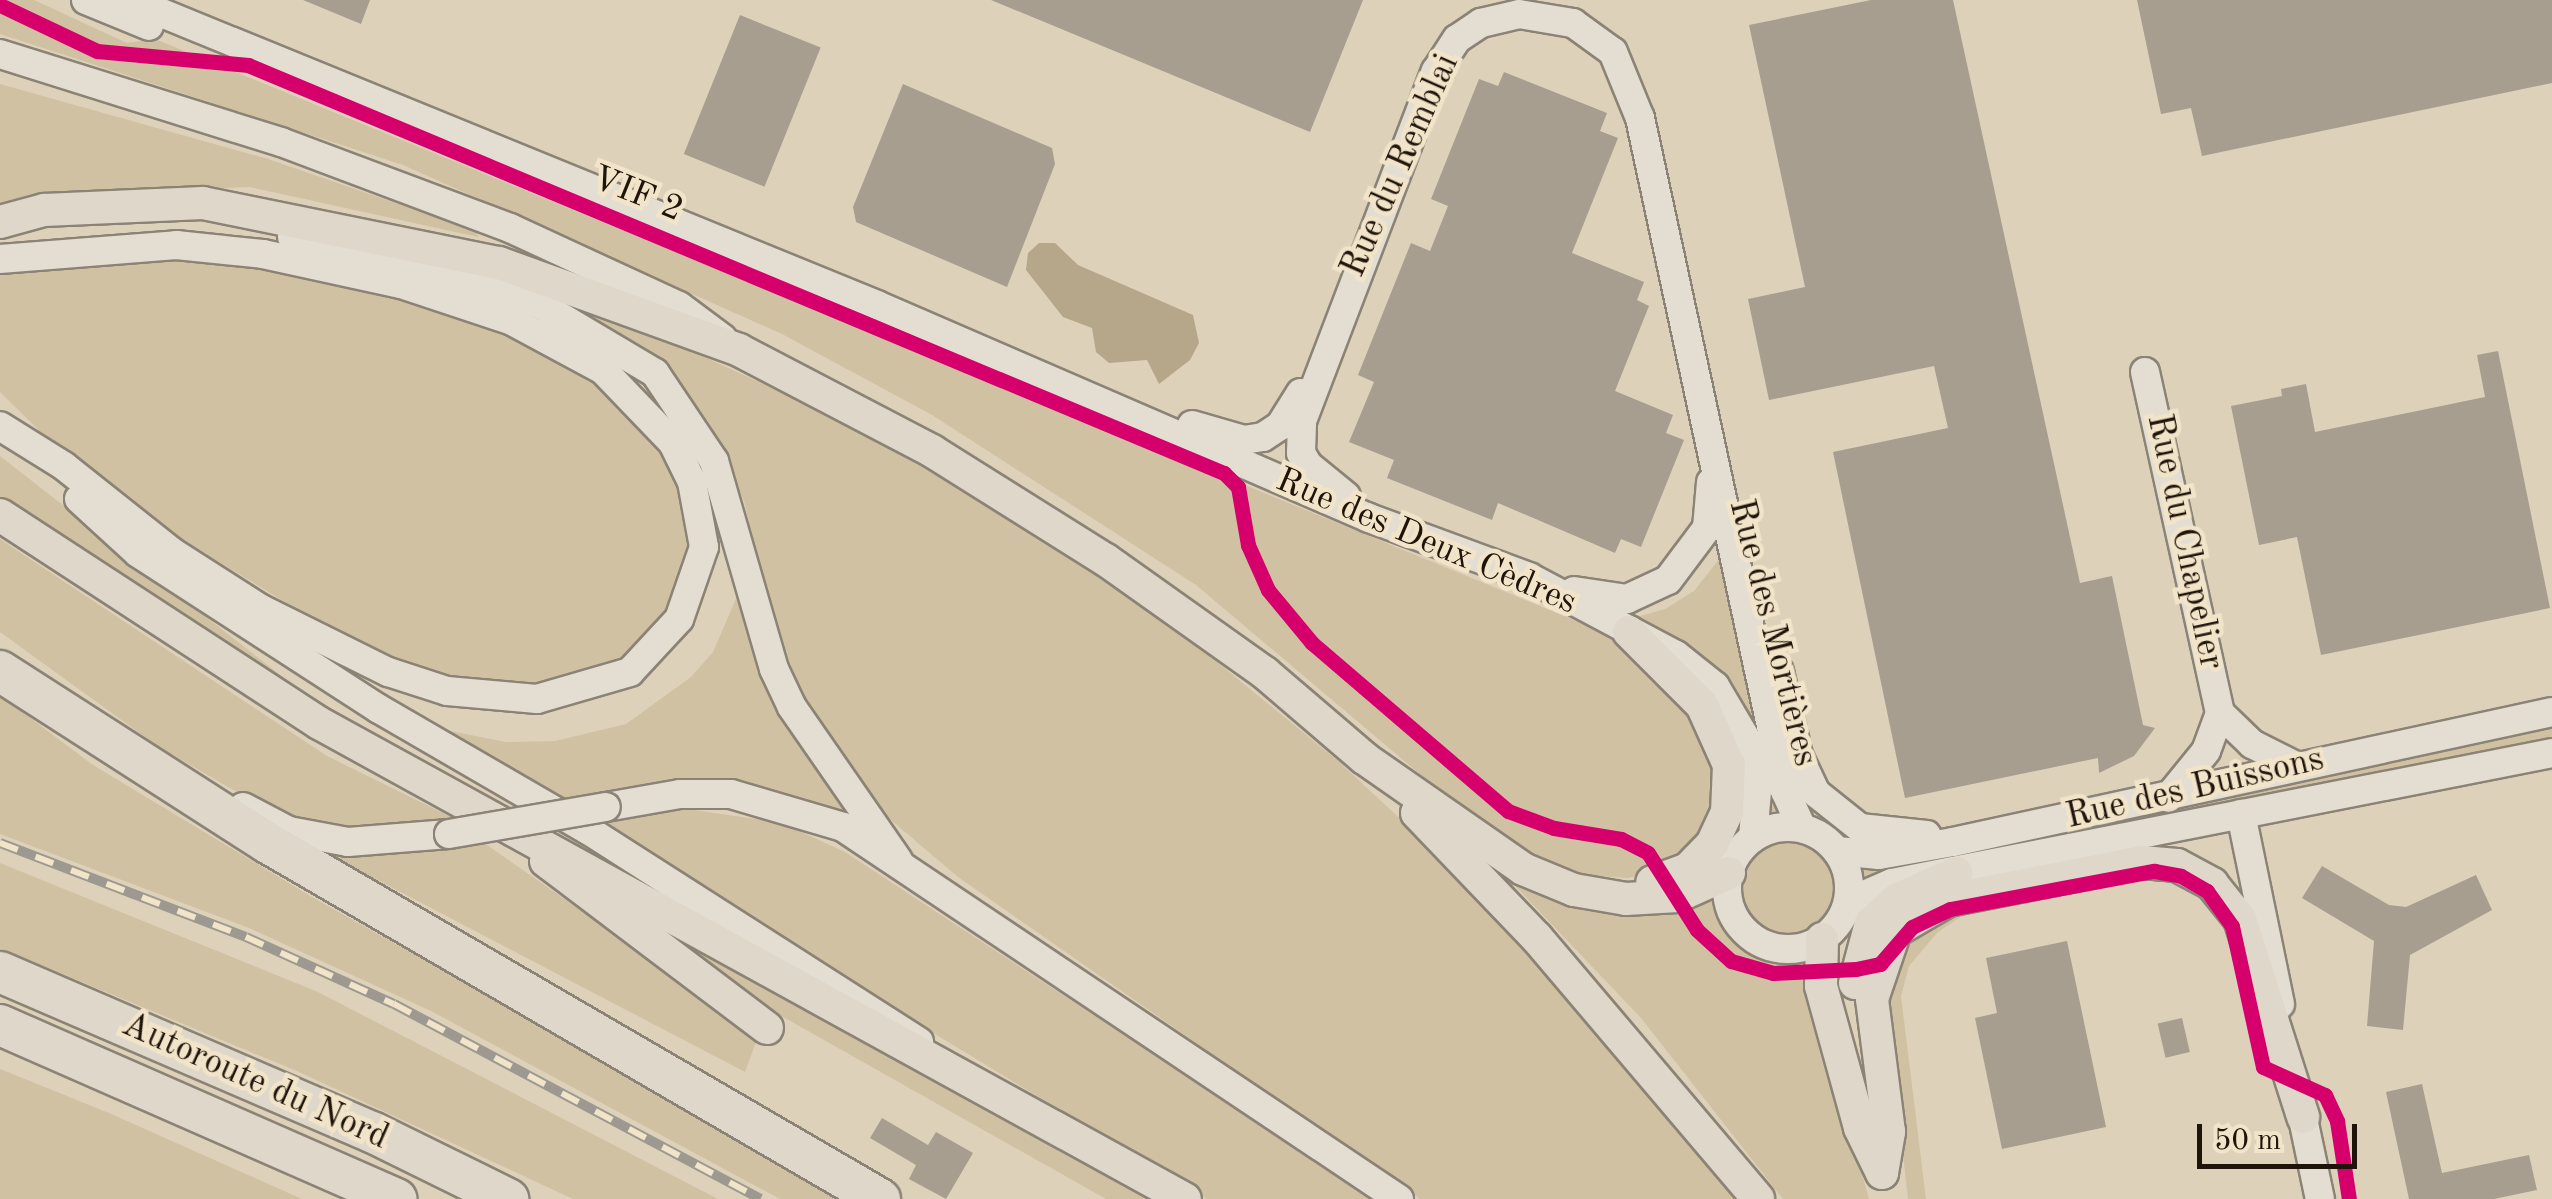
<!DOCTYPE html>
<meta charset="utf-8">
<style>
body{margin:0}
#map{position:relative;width:2552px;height:1199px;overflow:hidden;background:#ddd1ba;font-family:"Old Standard TT",serif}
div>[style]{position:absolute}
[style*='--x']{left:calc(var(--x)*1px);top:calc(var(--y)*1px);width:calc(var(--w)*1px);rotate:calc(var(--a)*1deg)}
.green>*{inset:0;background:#d1c1a3}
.round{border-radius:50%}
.water>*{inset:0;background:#b6a68a}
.building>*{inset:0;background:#a79e8f;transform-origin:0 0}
.roads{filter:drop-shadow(2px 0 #8b8375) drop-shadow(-2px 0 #8b8375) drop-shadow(0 2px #8b8375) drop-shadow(0 -2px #8b8375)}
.minor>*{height:28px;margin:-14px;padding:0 14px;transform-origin:14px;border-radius:14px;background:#e4ded2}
.minor>.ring{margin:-14px;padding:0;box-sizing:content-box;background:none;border:28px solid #e4ded2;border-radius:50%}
.major>*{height:32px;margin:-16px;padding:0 16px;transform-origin:16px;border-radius:16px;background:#dfd8ca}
.highway>*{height:40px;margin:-20px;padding:0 20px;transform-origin:20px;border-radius:20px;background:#dfd8ca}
.rail>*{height:10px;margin-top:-5px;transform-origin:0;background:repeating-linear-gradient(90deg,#f2e4c9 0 19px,#9e9990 0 38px);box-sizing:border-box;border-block:2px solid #9e9990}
.bridges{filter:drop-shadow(2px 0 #8b8375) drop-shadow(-2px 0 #8b8375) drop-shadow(0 2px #8b8375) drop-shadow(0 -2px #8b8375)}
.minor-bridge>*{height:28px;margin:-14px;padding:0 14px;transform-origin:14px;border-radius:14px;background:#e4ded2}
.cycleway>*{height:15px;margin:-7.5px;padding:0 7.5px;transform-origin:7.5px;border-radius:7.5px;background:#d6006c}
span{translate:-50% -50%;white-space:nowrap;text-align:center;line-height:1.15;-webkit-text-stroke:9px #f2e4c9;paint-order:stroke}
.street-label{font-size:35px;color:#1f140a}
.scale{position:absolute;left:2197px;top:1124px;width:160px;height:45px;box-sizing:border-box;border:5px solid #1f140a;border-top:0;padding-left:12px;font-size:30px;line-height:35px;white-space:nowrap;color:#1f140a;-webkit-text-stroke:8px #f2e4c9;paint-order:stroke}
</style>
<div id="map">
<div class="green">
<div style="clip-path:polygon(0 0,34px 0,127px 43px,155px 39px,1584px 624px,1623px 646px,1690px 706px,1720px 768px,1712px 827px,1667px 868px,1628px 878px,1581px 875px,1533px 858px,1466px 813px,1196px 585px,932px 415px,782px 334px,403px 165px,0 34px)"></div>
<div style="clip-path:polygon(0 84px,268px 159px,477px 231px,478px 237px,249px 187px,90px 194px,0 209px)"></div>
<div style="clip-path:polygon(179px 254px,335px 278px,504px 330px,634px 408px,666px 448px,683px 485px,689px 563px,675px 606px,617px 666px,524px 692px,453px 685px,361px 648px,163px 528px,61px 452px,0 392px,0 269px)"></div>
<div style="clip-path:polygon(545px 299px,595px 307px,836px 417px,965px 488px,1151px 608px,1338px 761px,1495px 907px,1750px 1199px,1420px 1199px,958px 877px,878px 809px,811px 711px,771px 621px,744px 501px,701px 411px,611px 331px)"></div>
<div style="clip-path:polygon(0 456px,288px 681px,0 498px)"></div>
<div style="clip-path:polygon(0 539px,327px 756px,457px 820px,348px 832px,305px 821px,254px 802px,156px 745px,0 632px)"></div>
<div style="clip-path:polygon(1724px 553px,1784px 814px,1766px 816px,1761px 751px,1740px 698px,1717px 673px,1634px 618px,1665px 609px,1694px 591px)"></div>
<div style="clip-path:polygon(739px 592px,774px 693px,856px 825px,803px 804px,547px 800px,396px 710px,450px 731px,506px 742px,555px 741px,626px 724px,691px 677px,713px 652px)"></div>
<div style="clip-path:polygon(0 695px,93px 765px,312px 897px,849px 1199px,780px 1199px,431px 1011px,249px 928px,0 834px)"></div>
<div style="clip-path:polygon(2552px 724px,2552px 739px,1863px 888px,1858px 862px)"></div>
<div style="clip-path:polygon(687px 809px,782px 823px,845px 852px,1374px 1199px,1207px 1199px,638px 854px,640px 844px,603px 823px)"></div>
<div class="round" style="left:1741px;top:842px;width:92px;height:92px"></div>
<div style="clip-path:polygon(484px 843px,759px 1034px,745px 1072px,324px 852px)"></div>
<div style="clip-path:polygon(0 863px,318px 992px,718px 1199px,573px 1199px,299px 1072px,0 948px)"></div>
<div style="clip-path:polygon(1500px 870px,1712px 892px,1720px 923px,1741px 946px,1778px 963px,1805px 965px,1869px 1199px,1783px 1199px,1641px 1018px)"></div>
<div style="clip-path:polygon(592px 886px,1154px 1199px,1106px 1199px,769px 1009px)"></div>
<div style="clip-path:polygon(1971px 910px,1938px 932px,1909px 966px,1901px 996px,1926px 1199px,1908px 1199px,1885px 997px,1894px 961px,1913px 935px,1933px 917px)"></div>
<div style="clip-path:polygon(0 1069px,109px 1113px,302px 1199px,0 1199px)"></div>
</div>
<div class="water">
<div style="clip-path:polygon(1039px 243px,1055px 243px,1078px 265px,1193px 315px,1199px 343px,1190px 360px,1159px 384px,1147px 360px,1109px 363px,1096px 352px,1092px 328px,1063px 317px,1026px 270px,1028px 253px)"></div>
</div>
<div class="building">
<div style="clip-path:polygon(303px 0,370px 0,361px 24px)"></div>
<div style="clip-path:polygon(991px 0,1363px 0,1310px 132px)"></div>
<div style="clip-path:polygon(1871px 0,1953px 0,2080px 583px,2112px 576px,2143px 725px,2155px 728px,2134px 756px,2099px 773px,2098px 758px,1905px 798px,1833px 452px,1948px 428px,1934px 366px,1769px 400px,1748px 299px,1805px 287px,1749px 25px)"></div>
<div style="clip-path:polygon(2137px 0,2552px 0,2552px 83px,2202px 156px,2191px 108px,2161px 114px)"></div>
<div style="left:740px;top:15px;width:87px;height:150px;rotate:22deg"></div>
<div style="clip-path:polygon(1504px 72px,1607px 113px,1600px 131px,1618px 138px,1572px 253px,1644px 282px,1637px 300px,1649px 306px,1615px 391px,1673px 415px,1666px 433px,1684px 440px,1641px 547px,1621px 539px,1615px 553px,1498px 503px,1492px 520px,1387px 478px,1394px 460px,1349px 442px,1374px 382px,1358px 375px,1411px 243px,1430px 251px,1448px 206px,1431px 199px,1479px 79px,1498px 86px)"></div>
<div style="clip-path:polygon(903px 84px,1052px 148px,1055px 164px,1007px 287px,856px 222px,853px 207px)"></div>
<div style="clip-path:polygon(2498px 351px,2550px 608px,2321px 655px,2297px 537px,2259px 545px,2231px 406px,2282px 396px,2281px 389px,2306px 384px,2315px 432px,2485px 397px,2477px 355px)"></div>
<div style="clip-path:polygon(2322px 866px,2389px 905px,2406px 907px,2476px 875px,2492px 910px,2410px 955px,2403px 1030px,2367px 1026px,2374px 941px,2302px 898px)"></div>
<div style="clip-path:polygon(2067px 941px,2106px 1127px,2002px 1149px,1975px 1018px,1997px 1013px,1986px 958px)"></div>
<div style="left:2182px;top:1018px;width:35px;height:25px;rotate:77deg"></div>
<div style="clip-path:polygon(2422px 1084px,2442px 1173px,2529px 1155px,2537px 1190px,2494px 1199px,2409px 1199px,2386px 1092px)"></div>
<div style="clip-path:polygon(882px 1118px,928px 1145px,936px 1132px,973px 1153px,946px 1199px,909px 1179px,916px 1165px,870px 1138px)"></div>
</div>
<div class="roads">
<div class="minor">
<div style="--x:86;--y:0;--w:68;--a:22.4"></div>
<div style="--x:130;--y:0;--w:807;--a:22.21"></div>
<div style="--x:877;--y:305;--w:536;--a:23.41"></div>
<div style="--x:1369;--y:518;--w:171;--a:20.2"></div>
<div style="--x:1529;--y:577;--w:166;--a:28"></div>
<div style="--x:1676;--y:655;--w:50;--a:38.5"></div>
<div style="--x:1715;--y:686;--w:71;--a:59.5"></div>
<div style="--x:1751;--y:747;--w:44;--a:82.2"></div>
<div style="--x:1757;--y:791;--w:47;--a:94.9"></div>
<div style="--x:0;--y:54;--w:294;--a:17.4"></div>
<div style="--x:281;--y:142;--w:245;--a:20.6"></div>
<div style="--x:510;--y:228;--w:186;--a:24.8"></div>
<div style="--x:679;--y:306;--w:54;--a:36.7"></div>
<div style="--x:292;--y:237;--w:176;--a:13.2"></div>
<div style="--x:463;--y:277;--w:81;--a:19.6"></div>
<div style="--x:539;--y:304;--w:135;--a:30.7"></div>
<div style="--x:655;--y:373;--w:106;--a:56.2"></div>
<div style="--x:714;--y:461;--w:216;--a:73.9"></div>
<div style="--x:774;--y:669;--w:42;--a:64.7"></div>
<div style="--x:792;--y:707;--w:186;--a:55.3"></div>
<div style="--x:0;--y:259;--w:177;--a:-4.5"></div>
<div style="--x:176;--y:245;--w:87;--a:5.9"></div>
<div style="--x:263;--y:254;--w:141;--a:12.3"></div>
<div style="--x:401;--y:284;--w:115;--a:18.3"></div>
<div style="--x:510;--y:320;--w:106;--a:28.3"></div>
<div style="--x:603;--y:370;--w:101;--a:46.2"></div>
<div style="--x:673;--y:443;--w:43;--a:64"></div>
<div style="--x:692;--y:482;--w:66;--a:79.5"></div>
<div style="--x:704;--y:547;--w:76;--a:109.1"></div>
<div style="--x:679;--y:619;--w:72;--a:132.8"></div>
<div style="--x:630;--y:672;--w:97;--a:163.8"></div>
<div style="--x:537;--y:699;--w:90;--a:-174.9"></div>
<div style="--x:447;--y:691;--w:62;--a:-162.1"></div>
<div style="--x:388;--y:672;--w:142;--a:-153.6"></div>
<div style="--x:261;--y:609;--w:106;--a:-147.4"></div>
<div style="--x:172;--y:552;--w:138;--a:-141.5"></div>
<div style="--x:64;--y:466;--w:75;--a:-148"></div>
<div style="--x:2145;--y:372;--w:349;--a:77.6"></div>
<div style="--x:2220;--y:713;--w:40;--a:110.2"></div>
<div style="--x:2206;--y:751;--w:60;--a:129"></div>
<div style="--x:1192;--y:425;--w:54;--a:16.1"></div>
<div style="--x:1244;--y:440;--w:19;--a:-9"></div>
<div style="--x:1263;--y:437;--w:20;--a:-33"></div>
<div style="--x:1280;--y:426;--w:39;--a:-58"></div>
<div style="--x:1346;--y:496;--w:49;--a:-140.8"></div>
<div style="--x:1308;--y:465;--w:14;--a:-120"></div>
<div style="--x:1301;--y:453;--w:32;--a:-88"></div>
<div style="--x:1302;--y:421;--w:375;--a:-69.1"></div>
<div style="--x:1436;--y:71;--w:38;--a:-57"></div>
<div style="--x:1457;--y:39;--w:29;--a:-34"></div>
<div style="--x:1481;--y:23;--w:39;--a:-13"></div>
<div style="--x:1519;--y:14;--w:55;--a:9.5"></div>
<div style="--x:1573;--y:23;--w:49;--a:35.9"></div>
<div style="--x:1613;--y:52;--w:71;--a:67.8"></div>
<div style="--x:1640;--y:118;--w:688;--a:77.84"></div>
<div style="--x:1785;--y:791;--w:41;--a:65.3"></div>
<div style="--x:79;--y:499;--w:80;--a:42.5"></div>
<div style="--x:138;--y:553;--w:287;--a:32.9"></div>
<div style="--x:379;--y:709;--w:241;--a:30.1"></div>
<div style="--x:588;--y:830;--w:393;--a:32.6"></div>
<div style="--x:1574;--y:591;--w:54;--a:8.6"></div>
<div style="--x:1627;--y:599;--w:45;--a:-24.9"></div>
<div style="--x:1668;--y:580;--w:65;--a:-53.1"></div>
<div style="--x:1707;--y:528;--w:46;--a:-85"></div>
<div style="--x:1779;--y:671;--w:86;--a:77.3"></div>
<div style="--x:1798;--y:755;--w:42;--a:64.7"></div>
<div style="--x:1816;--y:793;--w:56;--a:38.5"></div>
<div style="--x:1860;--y:828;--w:67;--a:6"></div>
<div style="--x:2220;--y:713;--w:45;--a:44.1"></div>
<div style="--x:2252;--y:744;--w:49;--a:26.6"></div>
<div style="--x:243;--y:807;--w:52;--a:27.6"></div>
<div style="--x:289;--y:831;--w:60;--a:10.6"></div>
<div style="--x:348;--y:842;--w:101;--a:-4.5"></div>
<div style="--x:606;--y:807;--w:75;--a:-10"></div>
<div style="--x:680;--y:794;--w:51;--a:0"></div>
<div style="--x:731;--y:794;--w:117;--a:16.4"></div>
<div style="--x:843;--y:827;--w:669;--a:33.79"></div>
<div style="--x:2241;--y:814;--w:194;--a:78.4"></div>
<div class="ring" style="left:1727px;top:827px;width:94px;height:94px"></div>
<div style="--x:1837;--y:851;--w:42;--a:5.4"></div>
<div style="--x:1879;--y:855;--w:75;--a:-10"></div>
<div style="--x:1953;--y:842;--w:613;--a:-12.24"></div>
<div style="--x:1848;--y:902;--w:48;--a:-23.4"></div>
<div style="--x:1892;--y:883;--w:673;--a:-11.14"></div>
<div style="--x:2298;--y:1095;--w:106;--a:78.1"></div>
</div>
<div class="major">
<div style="--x:0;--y:222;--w:46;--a:-15.3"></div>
<div style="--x:44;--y:210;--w:159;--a:-2.5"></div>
<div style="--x:203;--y:203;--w:302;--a:11.5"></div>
<div style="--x:499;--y:263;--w:255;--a:19.9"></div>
<div style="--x:739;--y:350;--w:218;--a:27.6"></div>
<div style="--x:932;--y:451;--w:205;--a:32.1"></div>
<div style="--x:1106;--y:560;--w:195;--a:35.4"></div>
<div style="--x:1265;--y:673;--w:130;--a:40.6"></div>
<div style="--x:1364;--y:758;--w:194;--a:34.9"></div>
<div style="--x:1523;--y:869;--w:55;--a:22.4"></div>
<div style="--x:1574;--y:890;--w:53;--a:9.8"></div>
<div style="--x:1626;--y:899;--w:52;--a:-3.3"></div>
<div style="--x:1678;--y:896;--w:56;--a:-24.3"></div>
<div style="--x:0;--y:515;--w:381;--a:33.1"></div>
<div style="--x:319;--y:723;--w:988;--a:28.8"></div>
<div style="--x:1629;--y:632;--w:103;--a:45"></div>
<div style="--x:1702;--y:705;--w:66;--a:65.8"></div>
<div style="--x:1729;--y:765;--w:47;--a:92.4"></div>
<div style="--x:1727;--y:812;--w:35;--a:115"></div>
<div style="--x:1712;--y:844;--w:35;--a:134"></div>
<div style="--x:1688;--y:869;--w:38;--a:160"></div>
<div style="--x:1417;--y:813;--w:173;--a:46.2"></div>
<div style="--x:1537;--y:938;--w:342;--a:49.7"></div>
<div style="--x:546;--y:861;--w:277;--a:37.1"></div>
<div style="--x:1822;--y:939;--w:47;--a:91.2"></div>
<div style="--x:1821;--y:986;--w:147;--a:74.6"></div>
<div style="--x:1860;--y:1128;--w:50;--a:63.9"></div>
<div style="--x:1855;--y:983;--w:62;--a:-75.1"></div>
<div style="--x:1871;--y:923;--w:36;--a:-42"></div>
<div style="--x:1898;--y:899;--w:64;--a:-24.1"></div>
<div style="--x:1882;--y:1173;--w:42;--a:-80.3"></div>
<div style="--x:1889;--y:1132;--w:134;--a:-97.3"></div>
<div style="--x:1872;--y:999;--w:72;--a:-71.3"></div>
<div style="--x:1895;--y:931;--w:61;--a:-30.3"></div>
<div style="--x:1948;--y:900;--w:198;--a:-11.1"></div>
<div style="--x:2142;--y:862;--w:35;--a:5"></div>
<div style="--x:2177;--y:865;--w:40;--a:28"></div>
<div style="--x:2212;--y:884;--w:45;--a:51.3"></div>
<div style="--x:2240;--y:919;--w:208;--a:72.3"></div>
</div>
<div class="highway">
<div style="--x:0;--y:671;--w:318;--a:32.7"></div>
<div style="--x:268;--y:843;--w:708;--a:30.19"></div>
<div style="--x:0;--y:972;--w:405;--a:23.3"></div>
<div style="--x:372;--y:1132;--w:152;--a:26.2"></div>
<div style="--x:0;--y:1025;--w:433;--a:23.7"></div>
</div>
</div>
<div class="rail">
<div style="--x:0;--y:843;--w:263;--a:20.9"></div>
<div style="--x:246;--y:937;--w:162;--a:24.4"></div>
<div style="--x:394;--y:1004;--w:415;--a:28"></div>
</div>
<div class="bridges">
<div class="minor-bridge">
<div style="--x:449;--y:834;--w:159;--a:-9.8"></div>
</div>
</div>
<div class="cycleway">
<div style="--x:0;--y:5;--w:107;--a:25.4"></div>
<div style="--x:97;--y:51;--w:152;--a:5.3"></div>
<div style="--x:248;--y:65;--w:1058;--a:22.69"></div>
<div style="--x:1224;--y:473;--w:20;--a:45"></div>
<div style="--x:1238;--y:487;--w:59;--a:80.2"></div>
<div style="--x:1248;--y:545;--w:49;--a:66"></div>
<div style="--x:1268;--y:590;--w:69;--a:50.3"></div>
<div style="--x:1312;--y:643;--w:258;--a:40.6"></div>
<div style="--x:1508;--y:811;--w:49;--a:20.3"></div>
<div style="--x:1554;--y:828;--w:68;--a:9.3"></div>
<div style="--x:1621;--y:839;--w:30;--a:27"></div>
<div style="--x:1648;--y:853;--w:91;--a:57.5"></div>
<div style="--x:1697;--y:930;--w:46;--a:42.4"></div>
<div style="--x:1731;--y:961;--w:44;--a:15.9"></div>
<div style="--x:1773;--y:973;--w:83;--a:-2.8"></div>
<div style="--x:1856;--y:969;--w:25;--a:-12"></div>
<div style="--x:1880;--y:964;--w:49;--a:-49.1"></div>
<div style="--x:1912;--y:927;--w:42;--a:-25.3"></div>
<div style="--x:1950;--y:909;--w:208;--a:-10.6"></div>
<div style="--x:2154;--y:871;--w:27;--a:10"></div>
<div style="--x:2181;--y:876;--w:30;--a:30"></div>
<div style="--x:2207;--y:891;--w:43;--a:54.5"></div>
<div style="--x:2232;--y:926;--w:144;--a:77.6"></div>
<div style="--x:2263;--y:1067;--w:68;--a:24.3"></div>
<div style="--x:2325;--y:1095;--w:29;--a:65"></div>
<div style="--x:2337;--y:1121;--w:79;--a:81.3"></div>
</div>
<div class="street-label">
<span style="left:1401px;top:166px;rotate:-66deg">Rue du Remblai</span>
<span style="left:637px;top:195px;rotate:22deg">VIF 2</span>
<span style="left:1426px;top:542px;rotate:23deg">Rue des Deux Cèdres</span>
<span style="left:2184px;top:542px;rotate:78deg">Rue du Chapelier</span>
<span style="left:1772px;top:633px;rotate:76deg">Rue des Mortières</span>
<span style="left:2195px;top:789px;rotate:-13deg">Rue des Buissons</span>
<span style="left:255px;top:1082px;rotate:24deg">Autoroute du Nord</span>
</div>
<div class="scale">50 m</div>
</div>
